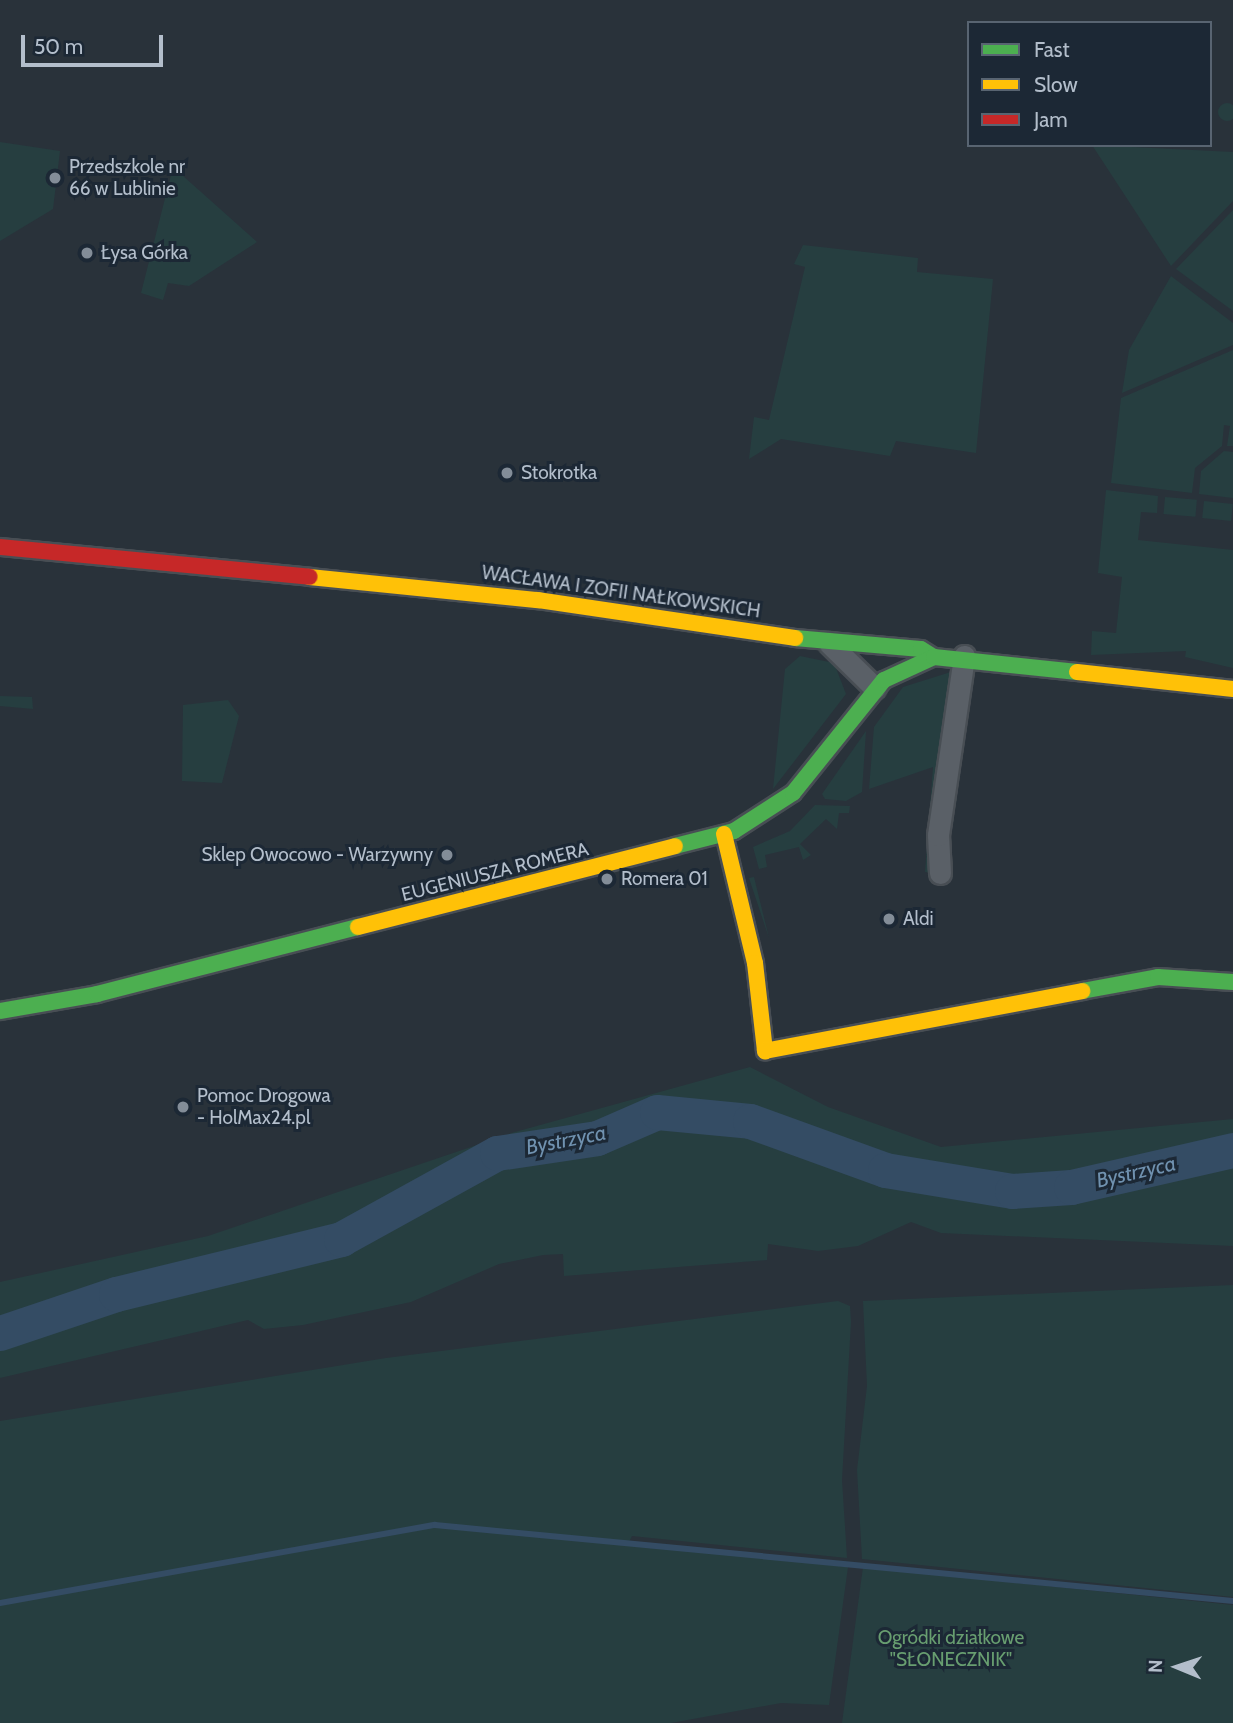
<!DOCTYPE html>
<meta charset="utf-8">
<style>
body{margin:0}
#map{position:relative;width:1233px;height:1723px;overflow:hidden;background:#29323a;font-family:Cabin,sans-serif}
div>[style]{position:absolute}
[style*='--x']{left:calc(var(--x)*1px);top:calc(var(--y)*1px);width:calc(var(--w)*1px);rotate:calc(var(--a)*1deg)}
.green>*{inset:0;background:#263e40;transform-origin:0 0}
.round{border-radius:50%}
.stream>*{height:6px;margin:-3px;padding:0 3px;transform-origin:3px;border-radius:3px;background:#344c64}
.river>*{height:35px;margin:-17.5px;padding:0 17.5px;transform-origin:17.5px;border-radius:17.5px;background:#344c64}
.roads{filter:drop-shadow(2px 0 #484e54) drop-shadow(-2px 0 #484e54) drop-shadow(0 2px #484e54) drop-shadow(0 -2px #484e54)}
.street>*{height:21px;margin:-10.5px;padding:0 10.5px;transform-origin:10.5px;border-radius:10.5px;background:#5a6067}
.fast>*{height:16px;margin:-8px;padding:0 8px;transform-origin:8px;border-radius:8px;background:#4caf50}
.slow>*{height:16px;margin:-8px;padding:0 8px;transform-origin:8px;border-radius:8px;background:#ffc107}
.jam>*{height:16px;margin:-8px;padding:0 8px;transform-origin:8px;border-radius:8px;background:#c62828}
.dots>*{width:19px;height:19px;translate:-50% -50%;box-sizing:border-box;border:4px solid #1c2835;border-radius:50%}
span{translate:-50% -50%;white-space:nowrap;text-align:center;line-height:1.15;-webkit-text-stroke:6px #1c2835;paint-order:stroke}
.poi-label{font-size:19px;color:#b3becb}
.left{translate:0 -50%;text-align:left}
.right{translate:-100% -50%;text-align:right}
.street-label{font-size:19px;color:#b3becb}
.park-label{font-size:19px;color:#689e70}
.water-label{font-size:21px;color:#7092b0;font-style:italic}
.legend{position:absolute;left:967px;top:21px;width:245px;height:126px;box-sizing:border-box;background:#1c2835;border:2px solid #586471;margin:0;padding:9px 12px;list-style:none;font-size:21px;color:#b3becb}
.legend li{display:flex;align-items:center;gap:14px;height:35px}
.legend b{width:35px;border:2px solid #586471}
.north{position:absolute;left:1142px;top:1632px;width:70px;height:70px;-webkit-text-stroke:5px #1c2835;paint-order:stroke;rotate:272deg;font-size:19px;font-weight:700;line-height:28px;text-align:center;color:#b3becb}
.north::after{content:'';display:block;margin:auto;width:24px;height:32px;background:#b3becb;clip-path:polygon(50% 0,100% 100%,50% 72%,0 100%)}
.scale{position:absolute;left:21px;top:35px;width:142px;height:32px;box-sizing:border-box;border:4px solid #b3becb;border-top:0;padding-left:9px;font-size:21px;line-height:24px;white-space:nowrap;color:#b3becb;-webkit-text-stroke:5px #1c2835;paint-order:stroke}
</style>
<div id="map">
<div class="green">
<div class="round" style="left:1218px;top:103px;width:18px;height:18px"></div>
<div style="clip-path:polygon(0 142px,60px 151px,53px 209px,0 241px)"></div>
<div style="clip-path:polygon(1092px 145px,1233px 152px,1233px 201px,1171px 266px)"></div>
<div style="clip-path:polygon(173px 167px,257px 242px,189px 286px,168px 283px,163px 300px,141px 293px)"></div>
<div style="clip-path:polygon(1233px 210px,1233px 311px,1176px 269px)"></div>
<div style="clip-path:polygon(803px 245px,918px 258px,917px 272px,993px 279px,976px 453px,896px 441px,890px 456px,781px 439px,749px 459px,754px 417px,769px 420px,805px 267px,794px 264px)"></div>
<div style="clip-path:polygon(1171px 276px,1233px 323px,1233px 345px,1122px 393px,1129px 350px)"></div>
<div style="clip-path:polygon(1233px 350px,1233px 446px,1227px 446px,1230px 426px,1224px 425px,1222px 446px,1195px 468px,1192px 493px,1111px 483px,1121px 398px)"></div>
<div style="clip-path:polygon(1224px 451px,1233px 452px,1233px 498px,1199px 494px,1201px 471px)"></div>
<div style="clip-path:polygon(1106px 490px,1158px 496px,1157px 513px,1141px 512px,1138px 540px,1233px 550px,1233px 668px,1185px 657px,1186px 651px,1091px 655px,1092px 631px,1116px 633px,1122px 577px,1098px 573px)"></div>
<div style="left:1165px;top:497px;width:32px;height:17px;rotate:5deg"></div>
<div style="left:1204px;top:501px;width:29px;height:17px;rotate:6deg"></div>
<div style="clip-path:polygon(800px 656px,834px 663px,846px 694px,773px 789px,785px 669px)"></div>
<div style="clip-path:polygon(954px 671px,933px 873px,925px 872px,933px 767px,869px 789px,874px 727px,903px 687px)"></div>
<div style="clip-path:polygon(0 696px,32px 697px,33px 709px,0 706px)"></div>
<div style="clip-path:polygon(228px 700px,239px 716px,222px 783px,182px 781px,183px 705px)"></div>
<div style="clip-path:polygon(866px 731px,862px 792px,846px 801px,825px 799px,822px 794px)"></div>
<div style="clip-path:polygon(815px 805px,850px 806px,849px 813px,839px 813px,837px 829px,826px 819px,800px 844px,811px 855px,803px 860px,799px 847px,765px 855px,767px 867px,759px 869px,753px 847px,790px 831px)"></div>
<div style="clip-path:polygon(754px 877px,769px 938px,749px 878px)"></div>
<div style="clip-path:polygon(750px 1067px,828px 1107px,941px 1147px,1233px 1119px,1233px 1246px,941px 1233px,911px 1222px,858px 1246px,818px 1251px,768px 1244px,767px 1260px,564px 1276px,563px 1254px,543px 1255px,499px 1264px,411px 1302px,303px 1325px,264px 1329px,248px 1320px,0 1378px,0 1282px,208px 1236px,515px 1132px)"></div>
<div style="clip-path:polygon(1233px 1285px,1233px 1597px,862px 1559px,857px 1470px,867px 1386px,863px 1301px)"></div>
<div style="clip-path:polygon(838px 1301px,850px 1306px,851px 1322px,842px 1480px,847px 1558px,632px 1536px,629px 1542px,848px 1567px,829px 1705px,781px 1703px,671px 1723px,0 1723px,0 1421px,386px 1358px)"></div>
<div style="clip-path:polygon(863px 1567px,1233px 1605px,1233px 1723px,842px 1723px)"></div>
</div>
<div class="stream">
<div style="--x:0;--y:1603;--w:442;--a:-10.2"></div>
<div style="--x:435;--y:1525;--w:802;--a:5.44"></div>
</div>
<div class="river">
<div style="--x:0;--y:1333;--w:122;--a:-18.6"></div>
<div style="--x:116;--y:1294;--w:232;--a:-13.7"></div>
<div style="--x:341;--y:1239;--w:178;--a:-28.9"></div>
<div style="--x:497;--y:1153;--w:101;--a:-8.5"></div>
<div style="--x:597;--y:1138;--w:65;--a:-23.4"></div>
<div style="--x:657;--y:1112;--w:93;--a:5.5"></div>
<div style="--x:750;--y:1121;--w:144;--a:19.9"></div>
<div style="--x:885;--y:1170;--w:129;--a:9.4"></div>
<div style="--x:1012;--y:1191;--w:59;--a:-3.9"></div>
<div style="--x:1071;--y:1187;--w:166;--a:-12.9"></div>
</div>
<div class="roads">
<div class="street">
<div style="--x:829;--y:643;--w:64;--a:44.4"></div>
<div style="--x:940;--y:873;--w:38;--a:-93"></div>
<div style="--x:938;--y:835;--w:181;--a:-81.7"></div>
</div>
<div class="fast">
<div style="--x:795;--y:638;--w:126;--a:5"></div>
<div style="--x:921;--y:649;--w:15;--a:32"></div>
<div style="--x:675;--y:846;--w:61;--a:-14.3"></div>
<div style="--x:734;--y:831;--w:70;--a:-32.8"></div>
<div style="--x:793;--y:793;--w:145;--a:-51.2"></div>
<div style="--x:884;--y:680;--w:55;--a:-24.7"></div>
<div style="--x:934;--y:657;--w:144;--a:6"></div>
<div style="--x:1082;--y:991;--w:77;--a:-10.4"></div>
<div style="--x:1158;--y:977;--w:75;--a:3.8"></div>
<div style="--x:0;--y:1011;--w:98;--a:-9.9"></div>
<div style="--x:97;--y:994;--w:269;--a:-14.4"></div>
</div>
<div class="slow">
<div style="--x:310;--y:577;--w:229;--a:5.8"></div>
<div style="--x:538;--y:600;--w:260;--a:8.4"></div>
<div style="--x:1077;--y:672;--w:157;--a:6.2"></div>
<div style="--x:724;--y:834;--w:133;--a:76.5"></div>
<div style="--x:755;--y:963;--w:89;--a:83.5"></div>
<div style="--x:765;--y:1051;--w:323;--a:-10.7"></div>
<div style="--x:358;--y:927;--w:327;--a:-14.3"></div>
</div>
<div class="jam">
<div style="--x:0;--y:547;--w:311;--a:5.5"></div>
</div>
</div>
<div class="dots">
<div style="left:55px;top:178px;background:#838d98"></div>
<div style="left:87px;top:253px;background:#838d98"></div>
<div style="left:507px;top:473px;background:#838d98"></div>
<div style="left:447px;top:855px;background:#838d98"></div>
<div style="left:607px;top:879px;background:#838d98"></div>
<div style="left:889px;top:919px;background:#838d98"></div>
<div style="left:183px;top:1107px;background:#838d98"></div>
</div>
<div class="poi-label">
<span class="left" style="left:69px;top:178px">Przedszkole nr<br>66 w Lublinie</span>
<span class="left" style="left:101px;top:253px">Łysa Górka</span>
<span class="left" style="left:521px;top:473px">Stokrotka</span>
<span class="right" style="left:433px;top:855px">Sklep Owocowo - Warzywny</span>
<span class="left" style="left:621px;top:879px">Romera 01</span>
<span class="left" style="left:903px;top:919px">Aldi</span>
<span class="left" style="left:197px;top:1107px">Pomoc Drogowa<br>- HolMax24.pl</span>
</div>
<div class="street-label">
<span style="left:621px;top:592px;rotate:8deg">WACŁAWA I ZOFII NAŁKOWSKICH</span>
<span style="left:495px;top:872px;rotate:-14deg">EUGENIUSZA ROMERA</span>
</div>
<div class="park-label">
<span style="left:951px;top:1649px">Ogródki działkowe<br>"SŁONECZNIK"</span>
</div>
<div class="water-label">
<span style="left:566px;top:1140px;rotate:-11deg">Bystrzyca</span>
<span style="left:1136px;top:1172px;rotate:-13deg">Bystrzyca</span>
</div>
<ul class="legend">
<li><b style="height:9px;background:#4caf50"></b>Fast</li>
<li><b style="height:9px;background:#ffc107"></b>Slow</li>
<li><b style="height:9px;background:#c62828"></b>Jam</li>
</ul>
<div class="north">N</div>
<div class="scale">50 m</div>
</div>
